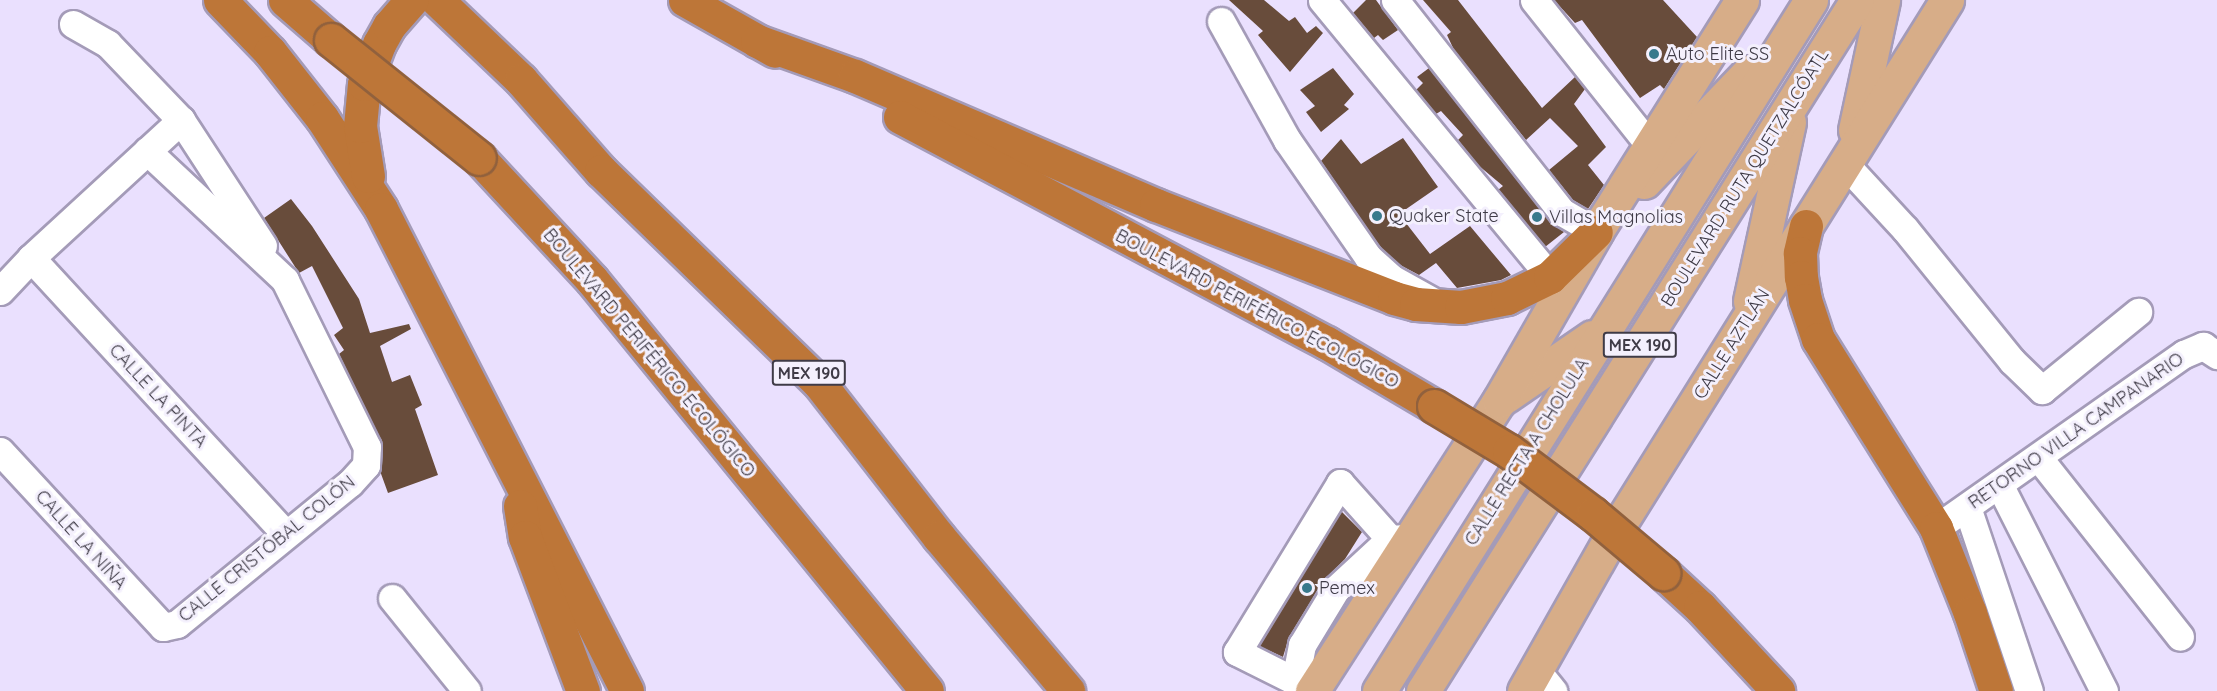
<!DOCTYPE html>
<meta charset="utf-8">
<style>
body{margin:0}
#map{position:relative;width:2217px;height:691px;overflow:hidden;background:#eae0fe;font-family:Quicksand,sans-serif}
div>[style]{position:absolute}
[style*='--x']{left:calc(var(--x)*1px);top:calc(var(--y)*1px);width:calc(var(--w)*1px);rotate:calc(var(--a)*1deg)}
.building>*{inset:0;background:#684c3b}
.roads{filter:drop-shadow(2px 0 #a49bb8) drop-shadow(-2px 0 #a49bb8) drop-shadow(0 2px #a49bb8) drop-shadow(0 -2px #a49bb8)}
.minor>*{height:27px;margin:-13.5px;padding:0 13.5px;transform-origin:13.5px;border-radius:13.5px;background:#fff}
.major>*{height:33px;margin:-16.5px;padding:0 16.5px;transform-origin:16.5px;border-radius:16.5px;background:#d7ad88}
.highway>*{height:33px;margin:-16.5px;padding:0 16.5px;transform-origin:16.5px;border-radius:16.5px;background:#bd7638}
.bridges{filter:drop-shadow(2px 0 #91613d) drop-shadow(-2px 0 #91613d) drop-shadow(0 2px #91613d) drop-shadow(0 -2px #91613d)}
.highway-bridge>*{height:33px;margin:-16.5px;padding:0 16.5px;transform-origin:16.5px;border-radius:16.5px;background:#bd7638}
.dots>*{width:16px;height:16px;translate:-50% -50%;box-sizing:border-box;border:3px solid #f4f0fd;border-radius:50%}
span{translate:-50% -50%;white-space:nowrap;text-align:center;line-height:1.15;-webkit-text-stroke:6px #f4f0fd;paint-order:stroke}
.shield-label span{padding:2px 4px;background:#f4f0fd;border:2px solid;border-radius:4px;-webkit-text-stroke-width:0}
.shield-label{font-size:16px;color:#3f3b47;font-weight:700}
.poi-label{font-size:18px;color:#3f3b47}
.left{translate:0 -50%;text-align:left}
.street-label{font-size:18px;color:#3f3b47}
</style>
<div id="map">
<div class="building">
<div style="clip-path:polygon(1229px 0,1264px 0,1289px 21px,1295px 17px,1307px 33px,1316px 26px,1323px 33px,1290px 72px,1258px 35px,1263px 31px)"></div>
<div style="clip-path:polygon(1366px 0,1376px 0,1398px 30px,1383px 40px,1378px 35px,1374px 38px,1353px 13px)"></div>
<div style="clip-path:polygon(1423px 0,1458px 0,1542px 108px,1575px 77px,1585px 89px,1574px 104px,1606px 147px,1588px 165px,1604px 185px,1588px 209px,1573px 200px,1549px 170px,1578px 146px,1550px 118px,1526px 140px,1454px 50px,1447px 35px,1451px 32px)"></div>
<div style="clip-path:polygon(1554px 0,1663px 0,1697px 37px,1664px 89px,1660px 85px,1640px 98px,1582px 20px,1575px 23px)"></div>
<div style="clip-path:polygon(1333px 68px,1354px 94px,1344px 105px,1349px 109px,1321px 132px,1306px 112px,1315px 106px,1300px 90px)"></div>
<div style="clip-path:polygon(1429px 68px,1550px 222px,1564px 232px,1545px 247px,1498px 190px,1503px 186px,1478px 165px,1458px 140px,1463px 135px,1441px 111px,1436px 114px,1416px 90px,1423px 83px,1417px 77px)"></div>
<div style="clip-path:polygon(1403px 138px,1438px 187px,1399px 214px,1430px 254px,1470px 226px,1511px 275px,1501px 280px,1457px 288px,1436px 263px,1419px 275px,1400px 265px,1380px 247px,1321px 161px,1341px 139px,1361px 164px)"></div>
<div style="clip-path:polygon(291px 199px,312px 226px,359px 299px,370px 333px,409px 324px,411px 329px,380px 346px,392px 382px,410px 375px,422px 405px,415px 409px,438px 475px,388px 493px,380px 471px,381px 441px,339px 354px,344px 350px,334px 335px,343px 328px,312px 266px,299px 273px,264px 218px)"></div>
<div style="clip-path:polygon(1341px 511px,1362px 532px,1345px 559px,1323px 581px,1289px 637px,1283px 657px,1259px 646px)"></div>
</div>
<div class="roads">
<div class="minor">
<div style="--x:1322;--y:0;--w:359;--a:50.5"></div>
<div style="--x:1395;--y:0;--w:270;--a:51.8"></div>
<div style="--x:1562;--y:212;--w:39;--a:30"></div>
<div style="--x:1534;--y:0;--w:186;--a:51.5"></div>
<div style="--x:1221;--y:21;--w:136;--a:61"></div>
<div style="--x:1287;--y:140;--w:142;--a:55.3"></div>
<div style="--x:1368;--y:257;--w:31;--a:42"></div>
<div style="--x:1391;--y:278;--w:51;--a:29.1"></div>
<div style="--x:73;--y:24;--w:40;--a:29.7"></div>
<div style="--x:108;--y:44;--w:105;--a:46.2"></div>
<div style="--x:181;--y:120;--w:150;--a:56.9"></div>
<div style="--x:1844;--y:163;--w:90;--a:47.3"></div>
<div style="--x:1905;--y:229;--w:170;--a:51"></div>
<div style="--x:2012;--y:361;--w:42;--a:44"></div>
<div style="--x:2042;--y:390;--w:124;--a:-39.1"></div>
<div style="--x:31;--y:258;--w:376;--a:47.3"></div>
<div style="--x:0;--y:291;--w:45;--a:-46.8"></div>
<div style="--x:31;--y:258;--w:204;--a:-42.6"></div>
<div style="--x:0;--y:451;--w:240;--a:47.2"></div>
<div style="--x:163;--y:627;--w:14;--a:-12"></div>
<div style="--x:177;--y:624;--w:223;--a:-39.2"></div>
<div style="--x:350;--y:483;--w:24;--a:-48"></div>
<div style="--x:366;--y:465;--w:18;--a:-87"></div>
<div style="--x:367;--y:447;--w:186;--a:-116.2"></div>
<div style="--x:285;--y:280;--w:189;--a:-136.9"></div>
<div style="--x:2038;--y:457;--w:229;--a:51.7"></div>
<div style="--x:1999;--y:484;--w:232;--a:63.1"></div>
<div style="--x:1967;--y:507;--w:194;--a:71.4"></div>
<div style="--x:1936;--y:528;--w:303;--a:-35.1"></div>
<div style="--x:2184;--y:354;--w:21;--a:-23"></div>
<div style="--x:2203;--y:346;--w:17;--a:33"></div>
<div style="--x:392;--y:598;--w:119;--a:51.1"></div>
<div style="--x:1537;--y:671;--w:26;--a:51"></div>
<div style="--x:1295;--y:681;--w:65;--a:-153.4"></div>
<div style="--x:1237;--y:652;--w:198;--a:-58.6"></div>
<div style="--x:1340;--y:483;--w:75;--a:48.2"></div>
<div style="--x:1298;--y:691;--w:10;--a:-107"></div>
<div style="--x:1295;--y:681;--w:37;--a:-79"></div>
<div style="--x:1302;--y:645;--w:66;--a:-58.7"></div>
<div style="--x:1336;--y:589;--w:74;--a:-42.8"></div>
<div style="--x:1390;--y:539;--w:16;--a:-4"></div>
</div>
<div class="major">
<div style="--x:1855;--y:130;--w:133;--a:-77.8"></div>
<div style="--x:1644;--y:182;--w:152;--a:-46.3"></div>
<div style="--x:1750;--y:301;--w:183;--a:-77.7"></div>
<div style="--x:1506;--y:396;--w:104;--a:-34.5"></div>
<div style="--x:1312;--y:691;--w:345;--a:-57.2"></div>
<div style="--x:1499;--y:401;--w:195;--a:-60.1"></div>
<div style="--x:1596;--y:232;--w:274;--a:-57.8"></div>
<div style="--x:1379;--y:691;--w:815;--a:-57.99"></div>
<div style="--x:1423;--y:691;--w:816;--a:-57.87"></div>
<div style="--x:1524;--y:691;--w:172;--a:-60.5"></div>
<div style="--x:1609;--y:541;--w:638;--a:-58"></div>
</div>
<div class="highway">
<div style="--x:220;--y:0;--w:72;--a:46.1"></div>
<div style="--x:270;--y:52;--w:84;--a:51.8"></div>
<div style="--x:322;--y:118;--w:108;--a:57"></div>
<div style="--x:381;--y:209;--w:541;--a:62.96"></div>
<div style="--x:285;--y:0;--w:61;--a:41"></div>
<div style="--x:437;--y:0;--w:116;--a:43.6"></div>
<div style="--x:521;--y:80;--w:121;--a:48.7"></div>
<div style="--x:601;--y:171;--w:304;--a:44.2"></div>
<div style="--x:819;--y:383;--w:195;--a:52.1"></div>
<div style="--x:939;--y:537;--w:201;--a:50"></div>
<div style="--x:685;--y:0;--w:103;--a:29.5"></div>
<div style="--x:757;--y:41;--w:104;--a:19.7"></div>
<div style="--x:855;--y:76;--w:327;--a:23.2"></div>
<div style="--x:1156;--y:205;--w:256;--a:21.3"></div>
<div style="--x:1394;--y:298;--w:23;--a:15"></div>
<div style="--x:1416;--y:304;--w:45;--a:3.8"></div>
<div style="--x:1461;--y:307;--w:47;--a:-11.1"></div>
<div style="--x:1507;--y:298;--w:48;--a:-26"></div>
<div style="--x:1550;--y:277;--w:64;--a:-44.4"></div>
<div style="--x:900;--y:117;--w:483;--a:27.9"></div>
<div style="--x:1327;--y:343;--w:124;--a:30.5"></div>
<div style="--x:479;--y:158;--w:166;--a:47.2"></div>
<div style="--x:592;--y:280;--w:530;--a:50.82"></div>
<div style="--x:368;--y:176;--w:51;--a:-99.1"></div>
<div style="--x:360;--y:126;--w:42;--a:-84.6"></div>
<div style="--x:364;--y:84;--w:43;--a:-69.4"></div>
<div style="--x:379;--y:44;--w:21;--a:-61"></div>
<div style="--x:389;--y:26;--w:35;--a:-49"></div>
<div style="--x:1806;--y:226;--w:28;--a:103"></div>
<div style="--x:1800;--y:253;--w:24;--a:88"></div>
<div style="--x:1801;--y:277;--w:23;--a:80"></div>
<div style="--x:1805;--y:300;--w:41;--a:71.6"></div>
<div style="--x:1818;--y:339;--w:223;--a:58"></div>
<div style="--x:1936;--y:528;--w:92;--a:68.2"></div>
<div style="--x:1970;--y:613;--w:82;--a:71.6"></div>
<div style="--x:520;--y:506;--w:31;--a:81"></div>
<div style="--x:525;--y:537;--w:165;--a:69.4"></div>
<div style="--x:1663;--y:573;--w:50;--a:42.6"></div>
<div style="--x:1700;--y:607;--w:115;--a:47.1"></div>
</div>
</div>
<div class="bridges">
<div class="highway-bridge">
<div style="--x:331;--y:40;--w:189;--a:38.6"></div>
<div style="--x:1434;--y:406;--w:87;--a:31"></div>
<div style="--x:1509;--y:451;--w:105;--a:36.9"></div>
<div style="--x:1593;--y:514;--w:92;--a:40.1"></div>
</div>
</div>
<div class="dots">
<div style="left:1654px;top:54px;background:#38798c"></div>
<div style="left:1377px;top:216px;background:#38798c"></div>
<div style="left:1537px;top:217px;background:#38798c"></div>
<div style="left:1307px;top:588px;background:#38798c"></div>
</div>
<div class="shield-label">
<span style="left:1640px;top:345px">MEX 190</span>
<span style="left:809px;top:373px">MEX 190</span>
</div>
<div class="poi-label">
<span class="left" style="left:1666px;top:54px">Auto Elite SS</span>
<span class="left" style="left:1389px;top:216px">Quaker State</span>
<span class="left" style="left:1549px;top:217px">Villas Magnolias</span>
<span class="left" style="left:1319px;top:588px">Pemex</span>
</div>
<div class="street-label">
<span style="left:1745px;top:178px;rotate:-58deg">BOULEVARD RUTA QUETZALCÓATL</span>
<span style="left:1257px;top:309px;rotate:28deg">BOULEVARD PERIFÉRICO ECOLÓGICO</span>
<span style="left:1732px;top:344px;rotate:-58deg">CALLE AZTLÁN</span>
<span style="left:649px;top:353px;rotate:50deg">BOULEVARD PERIFÉRICO ECOLÓGICO</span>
<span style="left:158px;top:396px;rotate:47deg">CALLE LA PINTA</span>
<span style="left:2076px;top:431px;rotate:-35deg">RETORNO VILLA CAMPANARIO</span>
<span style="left:1527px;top:452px;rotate:-58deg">CALLE RECTA A CHOLULA</span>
<span style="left:81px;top:540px;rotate:48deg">CALLE LA NIÑA</span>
<span style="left:267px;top:549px;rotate:-39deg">CALLE CRISTÓBAL COLÓN</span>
</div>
</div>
